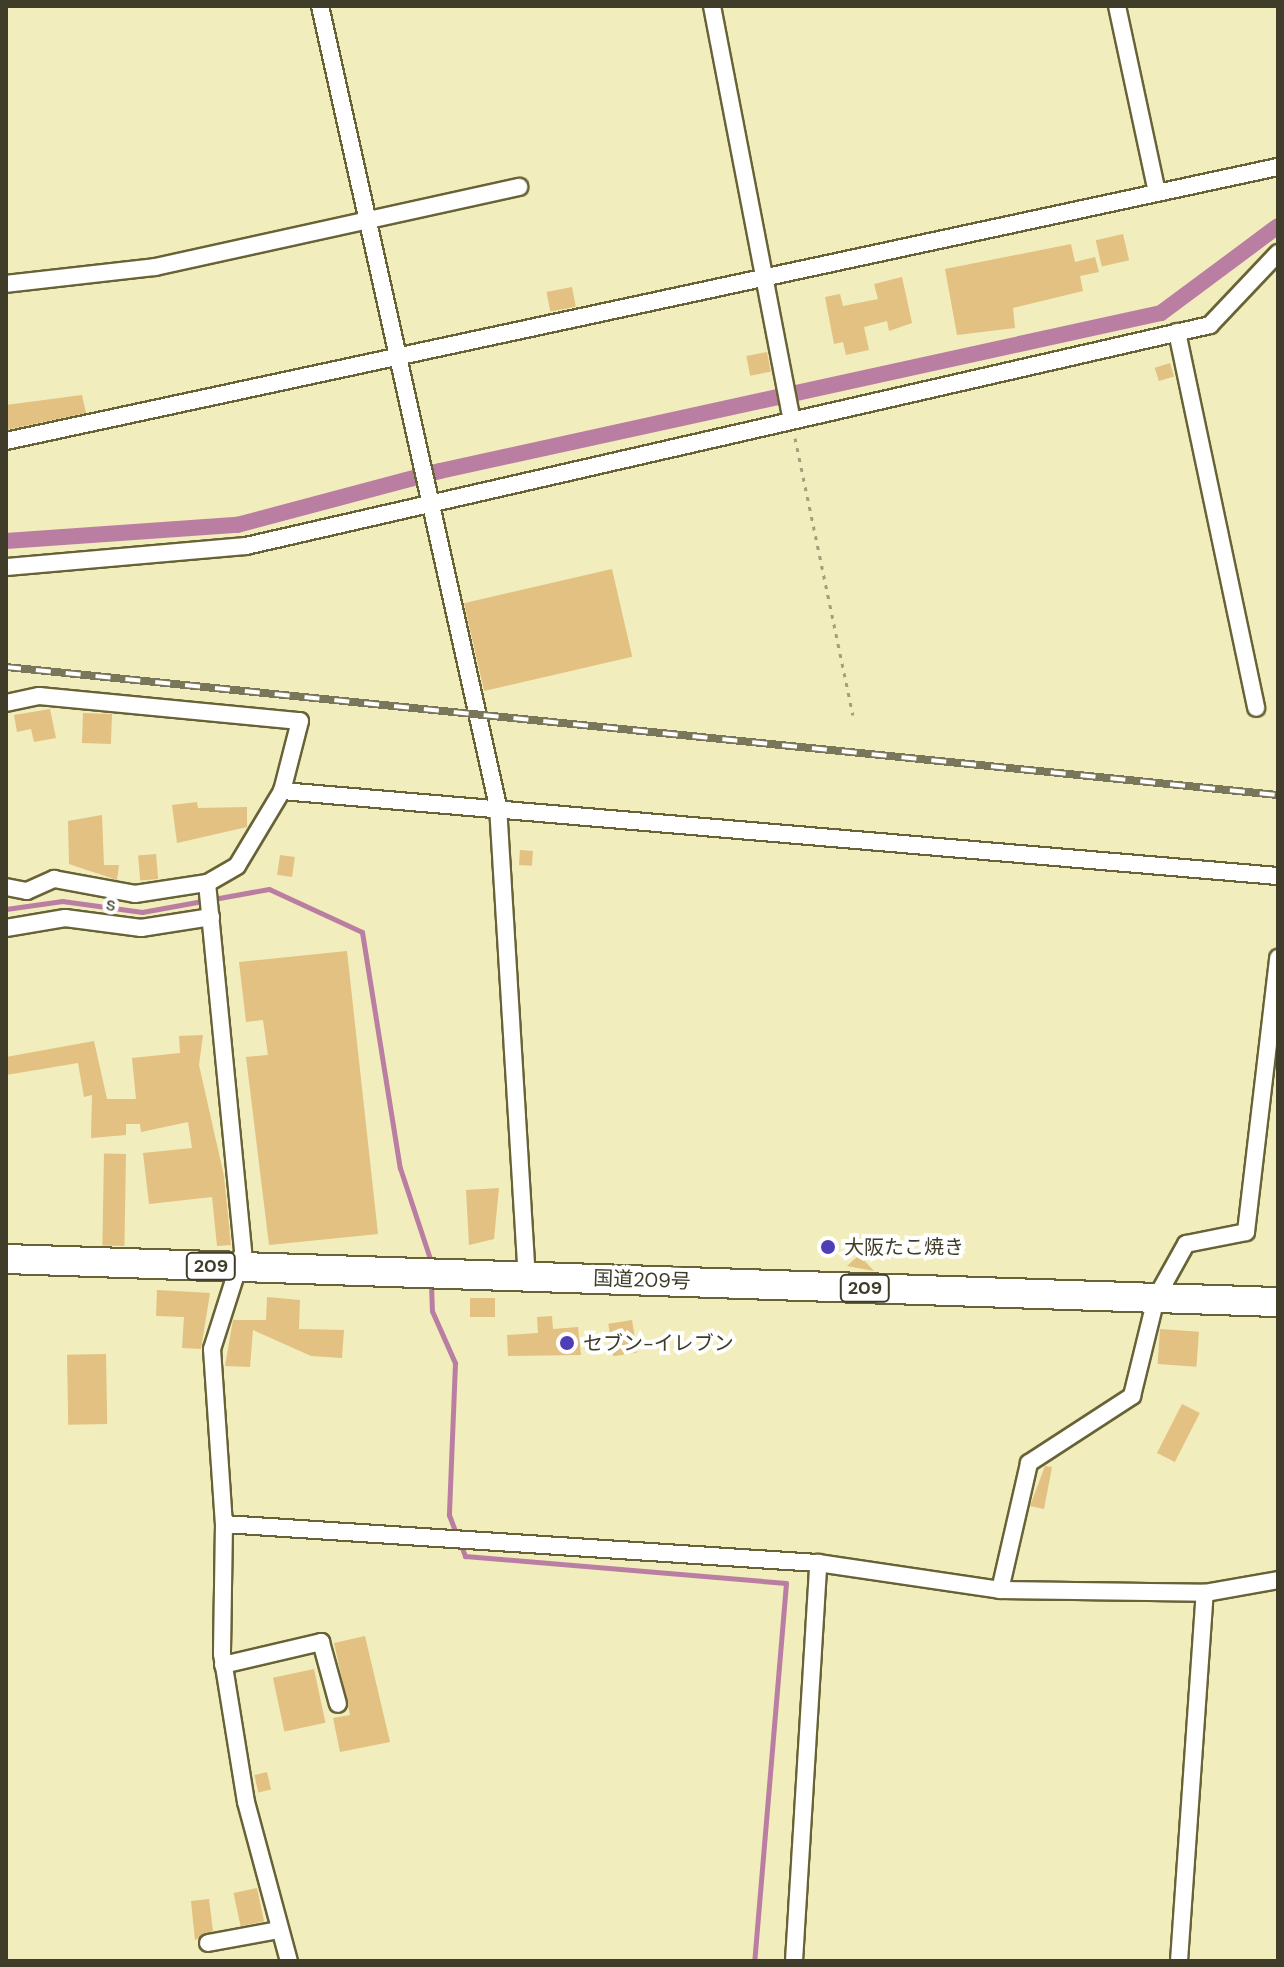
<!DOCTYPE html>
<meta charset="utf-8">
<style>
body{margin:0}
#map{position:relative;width:1284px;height:1967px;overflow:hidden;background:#f1edbc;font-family:"DM Sans","Noto Sans JP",sans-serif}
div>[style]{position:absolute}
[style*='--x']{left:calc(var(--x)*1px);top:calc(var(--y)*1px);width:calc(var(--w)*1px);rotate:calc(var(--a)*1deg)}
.stream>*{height:5px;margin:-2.5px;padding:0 2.5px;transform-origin:2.5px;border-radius:2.5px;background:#ba7ea2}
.canal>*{height:16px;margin:-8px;padding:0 8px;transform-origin:8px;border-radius:8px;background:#ba7ea2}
.building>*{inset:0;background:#e2c182;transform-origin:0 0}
.path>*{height:3px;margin-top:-1.5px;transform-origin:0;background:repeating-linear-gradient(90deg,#a29f7b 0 4px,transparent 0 10px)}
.roads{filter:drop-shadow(2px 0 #686336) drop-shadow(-2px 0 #686336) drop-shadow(0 2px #686336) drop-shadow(0 -2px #686336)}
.minor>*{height:16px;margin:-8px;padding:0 8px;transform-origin:8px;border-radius:8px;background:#fff}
.trunk>*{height:28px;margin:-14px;padding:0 14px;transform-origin:14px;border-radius:14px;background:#fff}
.rail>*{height:8px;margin-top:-4px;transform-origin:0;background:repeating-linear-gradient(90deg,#fff 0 15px,#797659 0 30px);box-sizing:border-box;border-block:2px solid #797659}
.dots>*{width:22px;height:22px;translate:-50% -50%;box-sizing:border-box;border:4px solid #fff;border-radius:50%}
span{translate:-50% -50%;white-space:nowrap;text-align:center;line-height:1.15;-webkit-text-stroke:8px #fff;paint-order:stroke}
.shield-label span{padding:2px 6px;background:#fff;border:2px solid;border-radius:6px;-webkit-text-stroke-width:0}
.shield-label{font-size:18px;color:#3f3d29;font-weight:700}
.street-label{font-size:20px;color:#3f3d29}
.poi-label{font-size:20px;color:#3f3d29}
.left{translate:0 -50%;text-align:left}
.frame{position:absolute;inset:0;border:8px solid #3f3d29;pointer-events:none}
</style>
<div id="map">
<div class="stream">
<div style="--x:6;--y:909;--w:57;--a:-8.1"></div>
<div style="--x:62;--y:901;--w:81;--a:7.8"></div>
<div style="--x:142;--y:912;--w:129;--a:-10.3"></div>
<div style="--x:269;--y:889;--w:102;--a:24.8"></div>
<div style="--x:362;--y:932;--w:239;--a:80.9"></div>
<div style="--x:400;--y:1168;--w:99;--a:71.7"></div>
<div style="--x:431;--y:1284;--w:27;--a:88"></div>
<div style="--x:432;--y:1311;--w:57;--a:66.1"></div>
<div style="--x:455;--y:1363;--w:152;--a:92.3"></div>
<div style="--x:449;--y:1515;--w:22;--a:69"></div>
<div style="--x:461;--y:1545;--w:12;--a:70"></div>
<div style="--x:465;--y:1556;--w:322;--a:4.8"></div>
<div style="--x:786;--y:1583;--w:379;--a:94.8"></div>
</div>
<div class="canal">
<div style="--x:6;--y:541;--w:232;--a:-4"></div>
<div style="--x:237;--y:525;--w:210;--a:-14.9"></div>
<div style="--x:440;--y:471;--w:738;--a:-12.36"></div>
<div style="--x:1161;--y:313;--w:146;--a:-36.6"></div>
</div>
<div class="building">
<div style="left:1123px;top:234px;width:27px;height:28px;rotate:77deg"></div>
<div style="clip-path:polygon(1071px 244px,1075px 262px,1095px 257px,1099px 272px,1080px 276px,1083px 291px,1013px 308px,1015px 328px,957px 335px,945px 269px)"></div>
<div style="clip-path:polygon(902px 277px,912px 323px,889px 331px,887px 321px,864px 327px,869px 350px,846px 355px,843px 342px,834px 344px,825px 297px,840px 294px,843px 306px,878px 299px,874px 284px)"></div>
<div style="left:572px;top:287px;width:20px;height:26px;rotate:79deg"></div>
<div style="left:767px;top:352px;width:20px;height:21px;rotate:79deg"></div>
<div style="left:1170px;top:363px;width:14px;height:16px;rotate:73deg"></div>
<div style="clip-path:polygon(82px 395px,86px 413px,6px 430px,6px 405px)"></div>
<div style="left:612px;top:569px;width:90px;height:152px;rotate:77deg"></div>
<div style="clip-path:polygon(50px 709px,56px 738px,34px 742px,31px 729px,17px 732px,14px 715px)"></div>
<div style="left:83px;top:713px;width:29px;height:30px;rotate:2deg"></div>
<div style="clip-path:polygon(197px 802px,198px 808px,247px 807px,247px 827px,177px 843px,172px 805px)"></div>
<div style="clip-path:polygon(102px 815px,104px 865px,119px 865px,117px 880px,69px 864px,68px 821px)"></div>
<div style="left:520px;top:850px;width:13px;height:15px;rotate:4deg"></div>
<div style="left:156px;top:854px;width:25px;height:18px;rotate:85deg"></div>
<div style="left:280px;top:855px;width:15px;height:20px;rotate:8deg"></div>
<div style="clip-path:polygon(347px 951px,378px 1234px,269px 1245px,246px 1057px,268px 1055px,263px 1020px,246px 1022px,239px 962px)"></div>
<div style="clip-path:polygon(203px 1035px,199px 1065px,224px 1176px,231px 1245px,217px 1246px,212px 1197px,149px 1204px,143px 1153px,192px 1148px,188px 1122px,141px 1132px,140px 1124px,126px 1124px,126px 1135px,91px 1138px,92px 1095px,84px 1097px,78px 1063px,6px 1075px,6px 1057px,94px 1041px,107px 1099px,136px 1099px,132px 1058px,180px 1053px,179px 1036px)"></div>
<div style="left:126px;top:1154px;width:92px;height:22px;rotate:91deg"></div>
<div style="clip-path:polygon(499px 1188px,494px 1239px,469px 1245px,466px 1190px)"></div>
<div style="clip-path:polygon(859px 1255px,874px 1271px,847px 1266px)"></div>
<div style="clip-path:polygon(157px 1290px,210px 1293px,201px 1349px,182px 1348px,184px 1317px,156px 1316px)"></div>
<div style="clip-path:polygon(267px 1297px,300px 1300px,299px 1329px,344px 1330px,342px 1358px,311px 1356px,253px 1330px,250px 1367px,225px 1366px,233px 1320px,266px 1320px)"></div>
<div style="left:495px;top:1298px;width:19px;height:25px;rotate:90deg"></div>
<div style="clip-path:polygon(552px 1316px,553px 1329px,578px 1327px,581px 1355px,508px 1356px,507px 1335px,538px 1333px,537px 1317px)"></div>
<div style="left:632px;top:1320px;width:33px;height:24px;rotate:81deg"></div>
<div style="left:1160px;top:1329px;width:39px;height:35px;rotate:4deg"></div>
<div style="left:106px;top:1354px;width:70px;height:39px;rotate:89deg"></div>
<div style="left:1182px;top:1404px;width:20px;height:55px;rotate:27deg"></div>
<div style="clip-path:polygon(1045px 1466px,1052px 1467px,1044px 1509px,1030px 1506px)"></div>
<div style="clip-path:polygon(365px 1636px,390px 1742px,340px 1752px,333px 1718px,350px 1715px,334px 1643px)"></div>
<div style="left:314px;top:1669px;width:55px;height:42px;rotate:78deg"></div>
<div style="left:267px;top:1772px;width:18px;height:13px;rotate:77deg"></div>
<div style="left:257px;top:1888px;width:34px;height:24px;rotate:78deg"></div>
<div style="clip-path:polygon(209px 1899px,213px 1931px,195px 1940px,191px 1901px)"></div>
</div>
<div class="path">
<div style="--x:795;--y:438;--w:283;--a:78.2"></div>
</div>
<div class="roads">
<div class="minor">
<div style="--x:320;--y:6;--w:820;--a:77.46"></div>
<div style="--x:498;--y:806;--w:471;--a:86.5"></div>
<div style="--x:712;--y:6;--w:420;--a:79.1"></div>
<div style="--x:1117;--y:6;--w:191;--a:77.9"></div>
<div style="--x:6;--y:284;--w:150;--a:-6.5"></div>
<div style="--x:155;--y:267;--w:373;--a:-12.4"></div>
<div style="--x:1177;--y:332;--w:384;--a:78.1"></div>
<div style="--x:6;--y:441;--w:1301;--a:-12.16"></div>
<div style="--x:6;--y:567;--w:241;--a:-5"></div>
<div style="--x:246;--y:546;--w:989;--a:-12.91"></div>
<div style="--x:1210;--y:325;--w:99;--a:-46.6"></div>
<div style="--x:6;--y:703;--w:34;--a:-12"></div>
<div style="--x:39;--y:696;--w:262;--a:5.5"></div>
<div style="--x:300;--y:721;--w:72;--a:104.4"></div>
<div style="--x:282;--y:791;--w:87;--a:121"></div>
<div style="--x:237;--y:866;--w:34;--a:150"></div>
<div style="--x:207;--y:883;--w:371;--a:84.4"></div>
<div style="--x:243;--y:1252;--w:102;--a:107.7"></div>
<div style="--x:212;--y:1349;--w:175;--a:86.1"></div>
<div style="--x:224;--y:1524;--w:130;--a:90.9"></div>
<div style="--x:222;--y:1654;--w:150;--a:80.8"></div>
<div style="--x:246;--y:1802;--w:165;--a:74.9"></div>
<div style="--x:282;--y:791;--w:1000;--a:4.88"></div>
<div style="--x:6;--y:887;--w:21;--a:11"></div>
<div style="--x:27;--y:891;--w:30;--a:-24"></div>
<div style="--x:54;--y:879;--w:82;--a:10.5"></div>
<div style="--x:135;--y:894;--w:73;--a:-8.7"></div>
<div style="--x:6;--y:928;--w:60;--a:-9.6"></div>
<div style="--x:65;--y:918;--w:77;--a:7.5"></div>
<div style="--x:141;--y:928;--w:71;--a:-8.9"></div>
<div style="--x:224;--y:1524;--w:595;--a:3.76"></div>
<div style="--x:818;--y:1563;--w:184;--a:8.4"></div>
<div style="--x:1000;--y:1590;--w:205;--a:0.8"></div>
<div style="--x:1205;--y:1593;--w:74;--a:-10.1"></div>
<div style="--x:1000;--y:1590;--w:130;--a:-77.1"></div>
<div style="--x:1029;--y:1463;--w:123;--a:-33"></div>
<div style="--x:1132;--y:1396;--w:101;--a:-76.2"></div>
<div style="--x:1156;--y:1298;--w:62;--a:-60.9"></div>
<div style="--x:1186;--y:1244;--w:61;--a:-11.3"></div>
<div style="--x:1246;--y:1232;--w:276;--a:-83.3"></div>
<div style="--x:223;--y:1665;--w:101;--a:-13.2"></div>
<div style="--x:321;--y:1642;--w:64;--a:74.7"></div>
<div style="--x:208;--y:1943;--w:71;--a:-10.5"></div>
<div style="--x:794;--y:1961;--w:399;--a:-86.5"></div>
<div style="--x:1179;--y:1961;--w:369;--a:-86"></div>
</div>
<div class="trunk">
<div style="--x:6;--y:1259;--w:1273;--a:1.94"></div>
</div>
</div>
<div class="rail">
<div style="--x:6;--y:667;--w:1278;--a:5.75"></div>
</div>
<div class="dots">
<div style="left:828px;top:1247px;background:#4f3fb6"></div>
<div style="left:567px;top:1343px;background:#4f3fb6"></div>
</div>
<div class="shield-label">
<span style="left:211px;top:1266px">209</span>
<span style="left:865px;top:1288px">209</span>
</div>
<div class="street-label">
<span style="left:111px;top:904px;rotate:7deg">s</span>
<span style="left:642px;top:1280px;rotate:2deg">国道209号</span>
</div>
<div class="poi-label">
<span class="left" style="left:844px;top:1247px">大阪たこ焼き</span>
<span class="left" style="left:583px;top:1343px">セブン-イレブン</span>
</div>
<div class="frame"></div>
</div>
